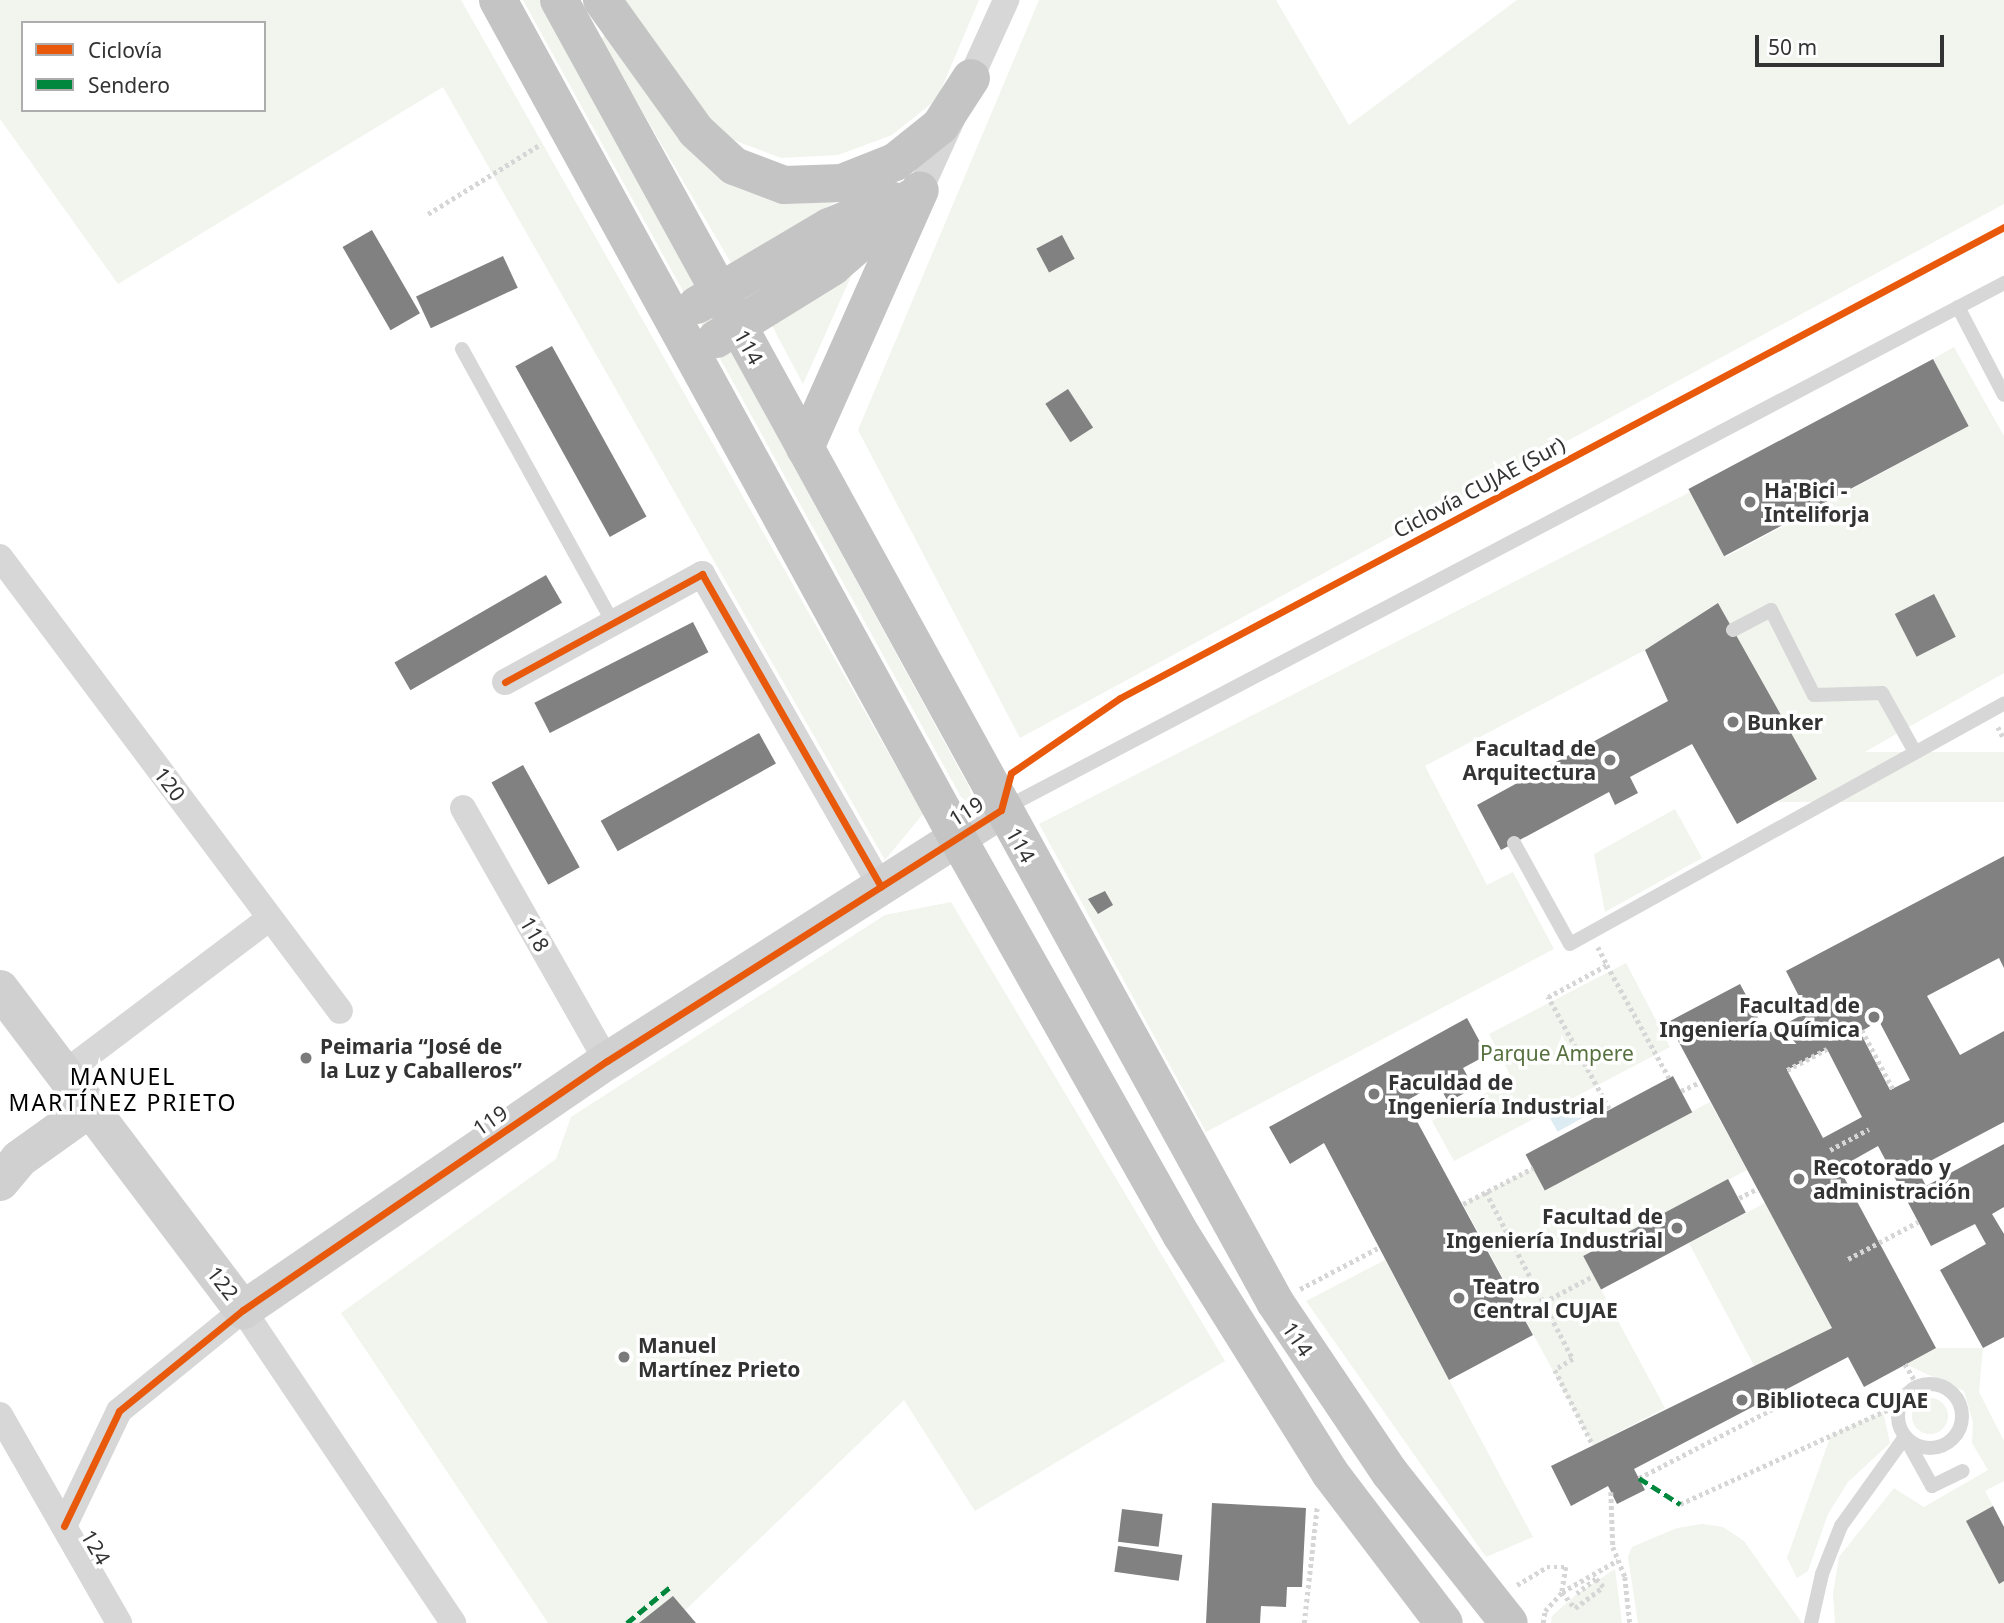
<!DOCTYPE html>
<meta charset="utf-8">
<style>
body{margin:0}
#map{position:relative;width:2004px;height:1623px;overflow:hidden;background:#fff;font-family:"Noto Sans",sans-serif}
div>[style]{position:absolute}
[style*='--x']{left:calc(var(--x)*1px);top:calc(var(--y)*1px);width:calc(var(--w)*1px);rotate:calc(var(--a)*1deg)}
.green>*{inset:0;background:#f1f5ed;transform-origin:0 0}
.round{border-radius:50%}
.water>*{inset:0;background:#ddebf3;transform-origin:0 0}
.building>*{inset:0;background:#818181;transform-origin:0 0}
.path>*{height:4.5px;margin-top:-2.25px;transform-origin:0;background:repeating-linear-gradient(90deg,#d6d6d6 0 3.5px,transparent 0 7px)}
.lane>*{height:14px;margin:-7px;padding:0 7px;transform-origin:7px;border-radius:7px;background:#d7d7d7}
.lane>.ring{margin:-7px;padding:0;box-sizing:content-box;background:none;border:14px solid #d7d7d7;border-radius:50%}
.street>*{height:26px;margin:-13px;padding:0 13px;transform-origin:13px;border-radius:13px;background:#d7d7d7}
.secondary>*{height:38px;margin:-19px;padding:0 19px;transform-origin:19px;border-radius:19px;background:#d0d0d0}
.highway>*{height:38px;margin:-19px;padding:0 19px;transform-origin:19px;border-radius:19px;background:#c4c4c4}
.quiet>*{height:5px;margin-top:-2.5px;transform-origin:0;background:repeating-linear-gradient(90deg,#00873e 0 10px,transparent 0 15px)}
.cycleway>*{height:7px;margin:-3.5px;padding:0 3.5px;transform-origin:3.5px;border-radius:3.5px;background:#e8590c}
.dots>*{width:19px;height:19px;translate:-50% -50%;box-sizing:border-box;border:4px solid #fff;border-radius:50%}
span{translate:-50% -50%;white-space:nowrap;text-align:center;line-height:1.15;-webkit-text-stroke:7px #fff;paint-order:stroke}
.street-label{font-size:21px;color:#333}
.poi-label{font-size:21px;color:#333;font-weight:700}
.left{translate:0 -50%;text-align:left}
.right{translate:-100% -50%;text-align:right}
.park-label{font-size:21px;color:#56703f}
.neighbourhood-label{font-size:23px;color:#000;letter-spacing:2px}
.legend{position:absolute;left:21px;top:21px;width:245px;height:91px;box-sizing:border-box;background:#fff;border:2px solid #adadad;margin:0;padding:9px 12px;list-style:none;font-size:21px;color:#333}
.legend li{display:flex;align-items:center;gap:14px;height:35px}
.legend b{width:35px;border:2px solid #adadad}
.scale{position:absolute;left:1755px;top:35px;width:189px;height:32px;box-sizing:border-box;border:4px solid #333;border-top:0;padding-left:9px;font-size:21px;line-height:24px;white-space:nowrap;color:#333;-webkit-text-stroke:5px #fff;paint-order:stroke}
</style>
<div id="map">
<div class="green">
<div style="clip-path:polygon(evenodd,0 0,461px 0,923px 814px,885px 860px,443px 87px,118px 284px,0 119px,0 0,23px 23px,264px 23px,264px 110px,23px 110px,23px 23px)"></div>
<div style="clip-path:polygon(523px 0,539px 0,970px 789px,972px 805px,961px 797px)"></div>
<div style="clip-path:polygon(620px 0,979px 0,937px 99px,892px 135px,838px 155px,781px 158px,731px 139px,693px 104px)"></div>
<div style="clip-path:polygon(1039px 0,1276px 0,1349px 125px,1517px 0,2004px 0,2004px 204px,1020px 738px,858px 430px)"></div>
<div style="clip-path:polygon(609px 32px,685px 142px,741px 189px,837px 201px,731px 263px,600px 39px)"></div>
<div style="clip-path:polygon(853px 272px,803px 384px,771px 324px)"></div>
<div style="clip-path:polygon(1954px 347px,2004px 436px,2004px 673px,1817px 779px,1718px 603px,1645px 650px,1425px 766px,1487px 885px,1513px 872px,1554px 949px,1206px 1132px,1039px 824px,1690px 492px,1726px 557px,1969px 426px,1933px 359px)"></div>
<div style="left:2004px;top:752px;width:50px;height:263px;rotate:90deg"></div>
<div style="clip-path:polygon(1675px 809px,1702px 858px,1605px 912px,1594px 854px)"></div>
<div style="clip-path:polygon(951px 902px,1225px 1361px,975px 1511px,904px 1400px,672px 1623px,548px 1623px,341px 1313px,556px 1159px,571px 1117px,885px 915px)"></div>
<div style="clip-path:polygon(1626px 963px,1670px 1047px,1454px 1161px,1432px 1121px,1512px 1079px,1489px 1034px)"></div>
<div style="clip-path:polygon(1710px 1102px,1747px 1170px,1583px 1256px,1665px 1408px,1593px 1445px,1463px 1204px,1533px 1168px,1545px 1189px)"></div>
<div style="left:1765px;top:1203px;width:142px;height:86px;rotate:62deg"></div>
<div style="clip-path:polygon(1385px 1260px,1533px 1537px,1486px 1557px,1306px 1301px)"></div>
<div style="clip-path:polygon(1936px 1348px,1983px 1348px,1979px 1392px,2004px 1441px,2004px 1481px,1985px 1491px,1993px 1506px,1966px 1521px,1999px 1583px,2004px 1581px,2004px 1623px,1835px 1623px,1833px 1594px,1839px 1557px,1894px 1488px,1924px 1507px,1988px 1470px,1972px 1443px,1973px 1422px,1964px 1391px,1905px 1364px)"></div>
<div class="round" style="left:1912px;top:1398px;width:36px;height:36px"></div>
<div style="clip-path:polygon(1883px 1412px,1890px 1443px,1848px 1482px,1828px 1514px,1808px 1571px,1797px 1578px,1787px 1558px,1831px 1435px)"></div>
<div style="clip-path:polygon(1702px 1524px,1723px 1527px,1744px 1541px,1802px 1623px,1638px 1623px,1628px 1557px,1632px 1547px,1677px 1528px)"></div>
<div style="clip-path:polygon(1615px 1569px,1622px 1623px,1551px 1623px,1552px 1616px,1577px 1594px)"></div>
</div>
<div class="water">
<div style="left:1583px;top:1097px;width:18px;height:39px;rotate:61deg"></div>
</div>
<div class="building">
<div style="left:372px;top:230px;width:96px;height:34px;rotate:60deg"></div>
<div style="left:1062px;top:235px;width:27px;height:29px;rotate:62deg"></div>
<div style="left:503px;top:256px;width:35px;height:96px;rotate:65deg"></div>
<div style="left:552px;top:346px;width:195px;height:42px;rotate:61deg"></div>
<div style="left:1933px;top:359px;width:76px;height:277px;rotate:62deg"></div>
<div style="left:1068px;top:389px;width:46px;height:27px;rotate:57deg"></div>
<div style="left:546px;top:575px;width:32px;height:175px;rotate:60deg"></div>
<div style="left:1934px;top:594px;width:48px;height:44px;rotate:63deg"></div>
<div style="clip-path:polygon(1718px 603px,1817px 779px,1737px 824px,1692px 744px,1630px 777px,1638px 793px,1615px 805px,1609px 792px,1501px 850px,1477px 805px,1668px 701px,1645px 650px)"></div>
<div style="left:693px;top:622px;width:34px;height:178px;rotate:63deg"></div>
<div style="left:759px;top:733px;width:35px;height:181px;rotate:61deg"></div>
<div style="left:523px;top:765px;width:117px;height:36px;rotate:61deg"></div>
<div style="clip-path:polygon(evenodd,2004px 856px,2004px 968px,1999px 958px,1927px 996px,1960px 1055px,2004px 1031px,2004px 1122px,1917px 1168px,1926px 1186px,2004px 1144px,2004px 1207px,1992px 1214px,2004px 1234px,2004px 1337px,1983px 1348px,1940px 1270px,1986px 1244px,1975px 1224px,1931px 1246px,1878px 1146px,1839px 1168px,1936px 1348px,1864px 1387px,1848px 1357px,1634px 1469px,1645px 1490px,1617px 1504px,1608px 1486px,1571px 1506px,1551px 1466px,1832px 1328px,1668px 1022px,1740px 984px,1767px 1034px,1807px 1012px,1786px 971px,2004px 856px,1879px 1021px,1910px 1080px,1890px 1090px,1860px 1032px,1879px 1021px,2004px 856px,1827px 1049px,1862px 1117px,1823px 1138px,1787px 1070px,1827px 1049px)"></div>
<div style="clip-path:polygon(1105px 891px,1113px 905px,1098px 914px,1088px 899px)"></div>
<div style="clip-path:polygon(1467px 1018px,1487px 1055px,1463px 1068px,1474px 1088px,1448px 1102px,1438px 1083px,1406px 1101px,1533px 1335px,1449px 1380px,1324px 1143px,1290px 1164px,1269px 1127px)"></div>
<div style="left:1673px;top:1076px;width:41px;height:167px;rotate:62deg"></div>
<div style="left:1728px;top:1179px;width:38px;height:164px;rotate:62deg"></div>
<div style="clip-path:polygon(1212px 1503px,1306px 1508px,1302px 1587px,1287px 1587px,1286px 1607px,1261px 1606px,1260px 1623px,1206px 1623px)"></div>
<div style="clip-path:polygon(1993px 1506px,2004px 1527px,2004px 1581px,1999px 1584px,1966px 1521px)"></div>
<div style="left:1122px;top:1509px;width:41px;height:33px;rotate:7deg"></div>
<div style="left:1118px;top:1546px;width:65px;height:26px;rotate:8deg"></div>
<div style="clip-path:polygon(673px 1596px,696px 1623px,639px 1623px)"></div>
</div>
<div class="path">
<div style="--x:428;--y:214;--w:133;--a:-31.8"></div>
<div style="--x:1998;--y:727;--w:13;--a:63"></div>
<div style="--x:1598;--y:947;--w:20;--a:63"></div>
<div style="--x:1862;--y:1030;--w:67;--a:62.3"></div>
<div style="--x:1787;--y:1070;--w:45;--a:-27.7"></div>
<div style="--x:1681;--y:1091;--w:21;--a:-25"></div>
<div style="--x:1609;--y:1109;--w:128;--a:-118.6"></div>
<div style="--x:1548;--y:997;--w:67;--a:-28.5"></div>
<div style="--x:1607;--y:965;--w:129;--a:61.2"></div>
<div style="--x:1830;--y:1150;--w:44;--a:-28.3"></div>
<div style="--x:1486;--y:1192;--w:188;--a:62.5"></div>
<div style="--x:1573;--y:1359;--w:21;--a:149"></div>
<div style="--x:1555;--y:1370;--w:84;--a:63.1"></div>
<div style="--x:1739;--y:1198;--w:20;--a:-27"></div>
<div style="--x:1463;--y:1204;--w:79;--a:-27.2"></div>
<div style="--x:1848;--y:1259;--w:79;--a:-27.9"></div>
<div style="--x:1300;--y:1289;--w:88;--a:-27.7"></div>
<div style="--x:1544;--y:1302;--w:55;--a:-28"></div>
<div style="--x:1905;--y:1364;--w:26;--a:59"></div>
<div style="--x:1639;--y:1478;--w:163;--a:-27.3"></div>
<div style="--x:1784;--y:1403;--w:13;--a:-119"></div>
<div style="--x:1611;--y:1492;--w:55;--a:87.9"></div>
<div style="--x:1613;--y:1547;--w:32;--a:68"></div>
<div style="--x:1625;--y:1577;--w:46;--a:83.8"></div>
<div style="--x:1680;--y:1504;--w:242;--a:-24.4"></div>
<div style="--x:1517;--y:1585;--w:35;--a:-31"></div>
<div style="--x:1547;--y:1567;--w:19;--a:0"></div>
<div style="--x:1566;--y:1567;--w:25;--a:99"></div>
<div style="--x:1562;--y:1592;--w:64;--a:-29.7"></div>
<div style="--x:1304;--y:1623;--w:117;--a:-83.6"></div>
<div style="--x:1543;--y:1623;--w:12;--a:-81"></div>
<div style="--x:1545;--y:1611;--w:25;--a:-48"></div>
<div style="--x:1562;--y:1592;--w:21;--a:51"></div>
<div style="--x:1575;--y:1608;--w:35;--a:-37"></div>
<div style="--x:1603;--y:1587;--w:11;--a:-131"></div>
<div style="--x:1596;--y:1579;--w:24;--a:142"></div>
</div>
<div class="lane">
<div style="--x:1958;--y:307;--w:99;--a:62.4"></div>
<div style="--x:462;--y:349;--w:313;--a:61.1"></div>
<div style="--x:1733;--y:630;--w:43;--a:-27.8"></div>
<div style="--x:1771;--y:610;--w:95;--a:63.2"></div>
<div style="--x:1814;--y:695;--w:68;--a:-1.7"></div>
<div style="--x:1882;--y:693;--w:68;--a:60.8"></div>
<div style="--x:1005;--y:808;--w:1129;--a:-27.72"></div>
<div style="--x:1514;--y:843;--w:115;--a:61"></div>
<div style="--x:1570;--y:944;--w:496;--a:-29"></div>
<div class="ring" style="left:1898px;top:1384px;width:50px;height:50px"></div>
<div style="--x:1811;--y:1623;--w:50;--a:-77.3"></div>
<div style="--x:1822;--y:1574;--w:52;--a:-68.4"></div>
<div style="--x:1841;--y:1526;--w:110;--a:-54.3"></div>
<div style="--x:1905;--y:1437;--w:56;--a:61.1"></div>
<div style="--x:1932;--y:1486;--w:34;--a:-26"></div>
</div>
<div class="street">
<div style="--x:920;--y:190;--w:209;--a:-65.6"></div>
<div style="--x:0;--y:557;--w:567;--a:53.17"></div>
<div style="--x:505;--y:682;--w:225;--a:-28.7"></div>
<div style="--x:702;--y:574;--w:360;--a:60.2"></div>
<div style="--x:463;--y:808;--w:291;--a:60.4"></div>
<div style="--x:63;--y:1074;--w:259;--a:-37"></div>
<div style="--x:0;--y:1415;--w:240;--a:60.2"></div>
<div style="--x:64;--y:1526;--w:127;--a:-64.4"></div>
<div style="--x:119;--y:1411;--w:160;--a:-39.2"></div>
<div style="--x:243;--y:1310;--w:377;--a:56.1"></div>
</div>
<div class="secondary">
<div style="--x:0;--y:989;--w:403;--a:52.9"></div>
<div style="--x:243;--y:1310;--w:441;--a:-34.4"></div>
<div style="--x:607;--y:1061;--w:467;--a:-32.5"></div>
<div style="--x:0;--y:1182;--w:30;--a:-50"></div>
<div style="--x:19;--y:1159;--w:86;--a:-35.5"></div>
</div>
<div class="highway">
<div style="--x:498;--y:0;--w:955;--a:61.26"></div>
<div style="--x:957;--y:837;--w:458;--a:60.6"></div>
<div style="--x:1182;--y:1236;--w:279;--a:58"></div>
<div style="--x:1330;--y:1473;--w:188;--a:52.8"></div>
<div style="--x:559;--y:0;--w:1486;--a:61.19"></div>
<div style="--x:1275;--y:1302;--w:206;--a:56.1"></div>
<div style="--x:1390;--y:1473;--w:191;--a:51.6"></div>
<div style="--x:602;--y:0;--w:161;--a:54.3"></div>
<div style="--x:696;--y:131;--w:52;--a:42.6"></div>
<div style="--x:734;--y:166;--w:53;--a:20.8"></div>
<div style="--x:784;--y:185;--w:58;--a:-2"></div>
<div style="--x:842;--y:183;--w:57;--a:-21.6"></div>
<div style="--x:895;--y:162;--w:58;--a:-38.7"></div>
<div style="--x:940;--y:126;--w:57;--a:-57.1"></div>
<div style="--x:697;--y:305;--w:153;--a:-30.6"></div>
<div style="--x:829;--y:227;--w:70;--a:-21.8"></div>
<div style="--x:716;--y:339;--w:137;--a:-31.8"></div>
<div style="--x:832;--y:267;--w:105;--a:-41.1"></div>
<div style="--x:805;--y:448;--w:282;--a:-66"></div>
</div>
<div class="quiet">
<div style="--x:1639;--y:1478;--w:49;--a:32.4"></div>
<div style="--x:627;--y:1623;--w:56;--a:-39.9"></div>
</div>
<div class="cycleway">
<div style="--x:505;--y:682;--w:225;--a:-28.7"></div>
<div style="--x:702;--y:574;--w:360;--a:60.2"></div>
<div style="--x:64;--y:1526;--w:127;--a:-64.4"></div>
<div style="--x:119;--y:1411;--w:160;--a:-39.2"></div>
<div style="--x:243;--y:1310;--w:441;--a:-34.4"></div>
<div style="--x:607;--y:1061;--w:467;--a:-32.5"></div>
<div style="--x:1001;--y:810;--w:38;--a:-75"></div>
<div style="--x:1011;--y:773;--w:132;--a:-34.5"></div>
<div style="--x:1120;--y:698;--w:1002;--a:-28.05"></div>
</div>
<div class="dots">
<div style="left:1750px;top:502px;background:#7a7a7a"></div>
<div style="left:1733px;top:722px;background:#7a7a7a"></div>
<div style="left:1610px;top:760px;background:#7a7a7a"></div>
<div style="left:1874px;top:1017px;background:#7a7a7a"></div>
<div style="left:306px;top:1058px;background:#7a7a7a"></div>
<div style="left:1374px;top:1094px;background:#7a7a7a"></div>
<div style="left:1799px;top:1179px;background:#7a7a7a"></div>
<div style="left:1677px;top:1228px;background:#7a7a7a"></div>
<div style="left:1459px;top:1298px;background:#7a7a7a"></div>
<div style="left:624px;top:1357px;background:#7a7a7a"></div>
<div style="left:1742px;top:1400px;background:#7a7a7a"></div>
</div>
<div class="street-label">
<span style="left:749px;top:347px;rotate:61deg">114</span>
<span style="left:1479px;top:487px;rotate:-28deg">Ciclovía CUJAE (Sur)</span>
<span style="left:170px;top:784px;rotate:53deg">120</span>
<span style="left:966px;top:811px;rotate:-32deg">119</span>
<span style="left:1021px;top:845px;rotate:61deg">114</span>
<span style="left:535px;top:934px;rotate:60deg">118</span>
<span style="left:490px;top:1120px;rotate:-34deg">119</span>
<span style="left:223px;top:1283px;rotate:52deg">122</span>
<span style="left:1298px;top:1339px;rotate:56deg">114</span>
<span style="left:96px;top:1547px;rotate:60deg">124</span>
</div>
<div class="poi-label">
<span class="left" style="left:1764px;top:502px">Ha'Bici -<br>Inteliforja</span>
<span class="left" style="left:1747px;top:722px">Bunker</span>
<span class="right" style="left:1596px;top:760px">Facultad de<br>Arquitectura</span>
<span class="right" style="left:1860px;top:1017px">Facultad de<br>Ingeniería Química</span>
<span class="left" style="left:320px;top:1058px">Peimaria “José de<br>la Luz y Caballeros”</span>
<span class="left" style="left:1388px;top:1094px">Faculdad de<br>Ingeniería Industrial</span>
<span class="left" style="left:1813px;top:1179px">Recotorado y<br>administración</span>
<span class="right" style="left:1663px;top:1228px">Facultad de<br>Ingeniería Industrial</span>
<span class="left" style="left:1473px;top:1298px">Teatro<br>Central CUJAE</span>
<span class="left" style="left:638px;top:1357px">Manuel<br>Martínez Prieto</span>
<span class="left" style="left:1756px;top:1400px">Biblioteca CUJAE</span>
</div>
<div class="park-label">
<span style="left:1557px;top:1053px">Parque Ampere</span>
</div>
<div class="neighbourhood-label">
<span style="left:123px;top:1089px">MANUEL<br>MARTÍNEZ PRIETO</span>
</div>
<ul class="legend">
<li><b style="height:9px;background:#e8590c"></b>Ciclovía</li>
<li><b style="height:9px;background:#00873e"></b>Sendero</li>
</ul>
<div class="scale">50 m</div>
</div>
